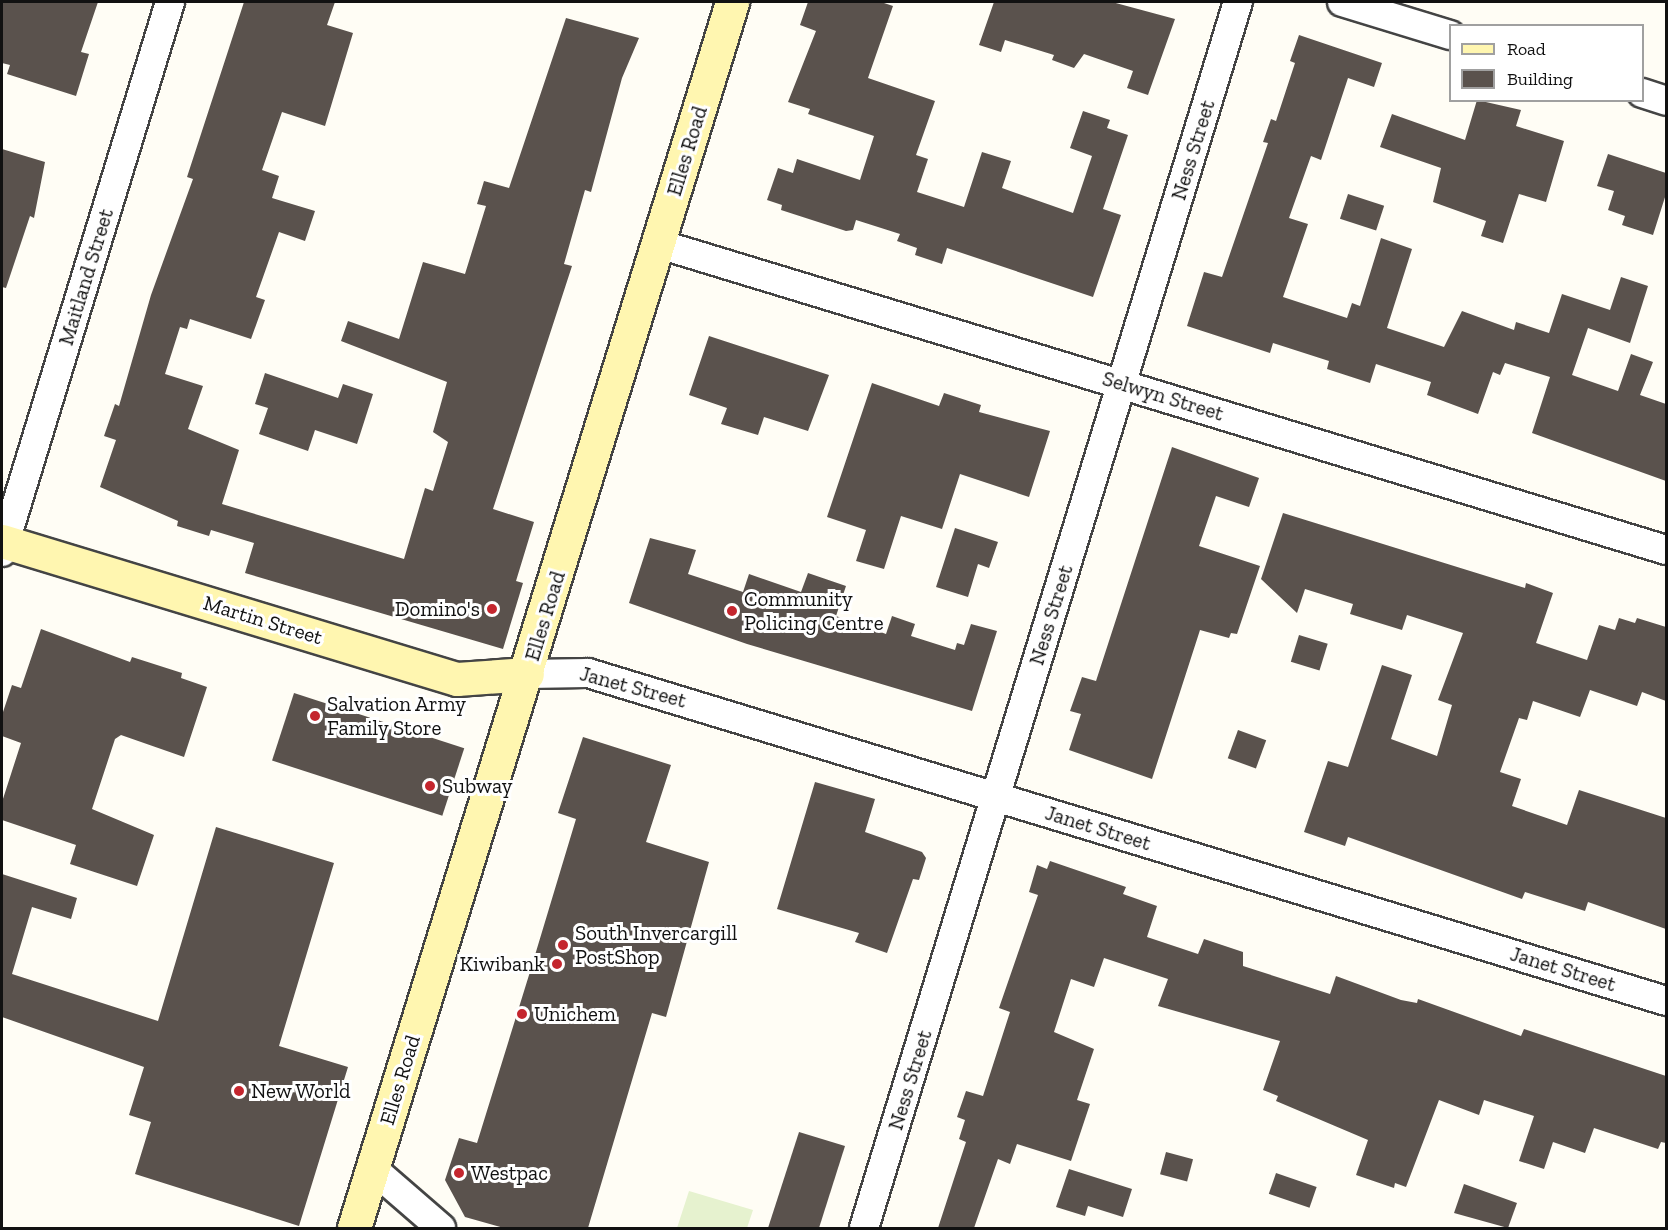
<!DOCTYPE html>
<style>
body{margin:0}
#map{position:relative;width:1668px;height:1230px;overflow:hidden;background:#fffdf5;font-family:"Zilla Slab",serif}
div>[style]{position:absolute}
[style*='--x']{left:calc(var(--x)*1px);top:calc(var(--y)*1px);width:calc(var(--w)*1px);rotate:calc(var(--a)*1deg)}
.pitch>*{inset:0;background:#e6f2cf}
.building>*{inset:0;background:#5a524d;transform-origin:0 0}
.roads{filter:drop-shadow(2px 0 #444) drop-shadow(-2px 0 #444) drop-shadow(0 2px #444) drop-shadow(0 -2px #444)}
.street>*{height:28px;margin:-14px;padding:0 14px;transform-origin:14px;border-radius:14px;background:#fff}
.secondary>*{height:33px;margin:-16.5px;padding:0 16.5px;transform-origin:16.5px;border-radius:16.5px;background:#fff6b0}
.dots>*{width:16px;height:16px;translate:-50% -50%;box-sizing:border-box;border:3px solid #fff;border-radius:50%}
span{translate:-50% -50%;white-space:nowrap;text-align:center;line-height:1.15;-webkit-text-stroke:6px #fff;paint-order:stroke}
.street-label{font-size:21px;color:#111}
.poi-label{font-size:21px;color:#111}
.left{translate:0 -50%;text-align:left}
.right{translate:-100% -50%;text-align:right}
.frame{position:absolute;inset:0;border:3px solid #111;pointer-events:none}
.legend{position:absolute;left:1449px;top:24px;width:195px;height:78px;box-sizing:border-box;background:#fff;border:2px solid #a0a0a0;margin:0;padding:8px 10px;list-style:none;font-size:18px;color:#111}
.legend li{display:flex;align-items:center;gap:12px;height:30px}
.legend b{width:30px;border:2px solid #a0a0a0}
</style>
<div id="map">
<div class="pitch">
<div style="clip-path:polygon(689px 1191px,753px 1210px,747px 1228px,677px 1228px)"></div>
</div>
<div class="building">
<div style="clip-path:polygon(2px 2px,98px 2px,81px 52px,89px 54px,76px 96px,7px 74px,10px 65px,2px 63px)"></div>
<div style="clip-path:polygon(244px 2px,335px 2px,327px 25px,353px 33px,325px 126px,282px 112px,262px 170px,279px 176px,272px 198px,315px 211px,305px 241px,279px 232px,256px 297px,265px 300px,251px 339px,190px 319px,187px 329px,180px 327px,165px 374px,203px 386px,188px 429px,239px 450px,222px 504px,404px 559px,425px 488px,433px 491px,448px 442px,433px 432px,447px 382px,341px 341px,348px 321px,399px 339px,423px 262px,465px 274px,486px 206px,477px 204px,484px 181px,509px 188px,566px 18px,639px 38px,622px 78px,591px 192px,585px 190px,564px 264px,572px 266px,493px 509px,534px 522px,516px 581px,523px 583px,503px 649px,245px 573px,254px 543px,211px 530px,209px 536px,177px 526px,178px 521px,100px 487px,116px 440px,104px 436px,115px 404px,119px 406px,151px 295px,193px 179px,187px 177px)"></div>
<div style="clip-path:polygon(808px 2px,881px 2px,893px 6px,868px 78px,935px 101px,916px 155px,928px 159px,917px 192px,964px 207px,982px 152px,1011px 161px,1002px 188px,1073px 213px,1092px 156px,1070px 148px,1083px 111px,1110px 120px,1107px 128px,1128px 135px,1103px 209px,1121px 215px,1093px 297px,947px 248px,942px 264px,915px 255px,917px 248px,897px 241px,900px 234px,856px 220px,853px 230px,846px 231px,781px 210px,782px 205px,767px 200px,778px 168px,793px 173px,797px 159px,860px 180px,874px 136px,808px 114px,810px 109px,788px 102px,816px 31px,800px 25px)"></div>
<div style="clip-path:polygon(994px 2px,1112px 2px,1175px 19px,1148px 95px,1127px 88px,1133px 71px,1084px 54px,1074px 68px,1052px 60px,1054px 55px,1005px 40px,1001px 52px,979px 45px)"></div>
<div style="clip-path:polygon(1299px 35px,1382px 63px,1374px 87px,1348px 78px,1321px 160px,1311px 156px,1289px 218px,1308px 224px,1283px 297px,1347px 318px,1352px 303px,1360px 306px,1381px 238px,1412px 249px,1387px 328px,1444px 347px,1462px 311px,1514px 330px,1516px 322px,1549px 333px,1562px 294px,1610px 310px,1621px 277px,1648px 286px,1630px 343px,1588px 328px,1572px 375px,1618px 391px,1631px 354px,1653px 362px,1640px 395px,1666px 404px,1666px 481px,1532px 433px,1550px 377px,1505px 363px,1500px 375px,1493px 372px,1478px 414px,1427px 395px,1431px 382px,1376px 364px,1370px 383px,1327px 369px,1329px 361px,1273px 343px,1270px 353px,1187px 326px,1204px 272px,1222px 277px,1268px 143px,1263px 142px,1271px 119px,1276px 121px,1295px 63px,1290px 61px)"></div>
<div style="clip-path:polygon(1477px 100px,1521px 110px,1516px 126px,1564px 141px,1546px 202px,1519px 194px,1503px 243px,1481px 236px,1486px 221px,1433px 202px,1441px 168px,1380px 147px,1392px 114px,1465px 140px)"></div>
<div style="clip-path:polygon(2px 149px,45px 162px,34px 218px,30px 216px,6px 288px,2px 287px)"></div>
<div style="clip-path:polygon(1608px 154px,1666px 173px,1666px 194px,1653px 235px,1622px 225px,1625px 216px,1608px 210px,1614px 191px,1597px 186px)"></div>
<div style="left:1348px;top:194px;width:38px;height:26px;rotate:18deg"></div>
<div style="clip-path:polygon(709px 336px,829px 375px,808px 431px,764px 417px,758px 435px,721px 424px,727px 408px,689px 395px)"></div>
<div style="clip-path:polygon(265px 373px,338px 398px,343px 384px,373px 394px,357px 444px,315px 430px,308px 451px,259px 434px,268px 408px,255px 404px)"></div>
<div style="clip-path:polygon(872px 383px,939px 406px,944px 393px,981px 405px,979px 412px,1050px 431px,1029px 497px,960px 474px,942px 529px,901px 516px,884px 569px,856px 561px,866px 530px,827px 517px)"></div>
<div style="clip-path:polygon(1172px 447px,1259px 478px,1249px 507px,1216px 496px,1199px 546px,1260px 566px,1237px 634px,1231px 633px,1229px 638px,1200px 630px,1152px 779px,1069px 750px,1081px 714px,1070px 711px,1082px 677px,1096px 681px)"></div>
<div style="clip-path:polygon(1283px 513px,1525px 588px,1526px 583px,1553px 593px,1536px 643px,1587px 660px,1599px 625px,1615px 630px,1619px 618px,1635px 623px,1637px 618px,1666px 627px,1666px 701px,1642px 692px,1637px 706px,1590px 690px,1580px 717px,1533px 701px,1527px 720px,1519px 718px,1500px 772px,1521px 779px,1512px 806px,1567px 825px,1579px 790px,1666px 818px,1666px 929px,1588px 902px,1585px 911px,1525px 892px,1522px 899px,1348px 837px,1345px 846px,1304px 832px,1328px 761px,1348px 767px,1382px 665px,1412px 675px,1391px 739px,1437px 756px,1452px 705px,1438px 700px,1463px 633px,1407px 615px,1402px 630px,1350px 614px,1353px 604px,1305px 589px,1297px 613px,1261px 579px)"></div>
<div style="clip-path:polygon(955px 528px,998px 542px,989px 568px,978px 564px,968px 597px,936px 587px)"></div>
<div style="clip-path:polygon(650px 538px,696px 550px,688px 574px,743px 592px,749px 574px,801px 592px,808px 573px,846px 586px,836px 616px,886px 634px,892px 616px,915px 624px,911px 636px,955px 650px,957px 643px,964px 645px,971px 624px,997px 631px,972px 711px,747px 644px,629px 603px)"></div>
<div style="clip-path:polygon(41px 629px,130px 662px,132px 657px,182px 673px,181px 678px,207px 687px,184px 757px,121px 735px,115px 739px,92px 809px,154px 835px,137px 886px,70px 864px,76px 845px,2px 820px,2px 802px,21px 743px,2px 736px,2px 715px,12px 685px,21px 688px)"></div>
<div style="left:1299px;top:635px;width:30px;height:28px;rotate:17deg"></div>
<div style="left:294px;top:693px;width:179px;height:71px;rotate:18deg"></div>
<div style="left:1238px;top:730px;width:30px;height:30px;rotate:20deg"></div>
<div style="clip-path:polygon(583px 737px,671px 765px,646px 842px,709px 862px,666px 1017px,652px 1013px,588px 1228px,504px 1228px,465px 1217px,445px 1180px,459px 1138px,477px 1143px,529px 975px,576px 819px,558px 813px)"></div>
<div style="clip-path:polygon(815px 782px,875px 799px,865px 832px,922px 852px,926px 858px,919px 880px,913px 879px,887px 953px,855px 942px,859px 933px,777px 909px)"></div>
<div style="clip-path:polygon(216px 827px,334px 863px,279px 1046px,348px 1067px,299px 1226px,135px 1174px,151px 1122px,129px 1115px,144px 1067px,2px 1017px,2px 874px,77px 898px,71px 919px,32px 907px,12px 974px,158px 1021px)"></div>
<div style="clip-path:polygon(1050px 861px,1126px 887px,1123px 894px,1157px 906px,1147px 937px,1198px 954px,1204px 939px,1243px 952px,1243px 966px,1330px 994px,1336px 976px,1401px 1000px,1417px 1003px,1418px 999px,1521px 1036px,1524px 1029px,1666px 1076px,1666px 1143px,1661px 1142px,1658px 1149px,1594px 1128px,1585px 1153px,1553px 1142px,1544px 1169px,1519px 1161px,1534px 1116px,1484px 1100px,1479px 1115px,1439px 1100px,1406px 1187px,1395px 1183px,1394px 1188px,1356px 1175px,1368px 1140px,1276px 1101px,1278px 1096px,1263px 1090px,1280px 1041px,1158px 1006px,1168px 979px,1104px 958px,1094px 987px,1071px 979px,1054px 1032px,1094px 1049px,1077px 1100px,1090px 1104px,1071px 1161px,1017px 1144px,1010px 1164px,998px 1159px,974px 1228px,938px 1228px,966px 1142px,959px 1139px,965px 1120px,957px 1117px,966px 1091px,983px 1096px,1010px 1012px,999px 1008px,1038px 895px,1029px 892px,1037px 865px,1047px 869px)"></div>
<div style="clip-path:polygon(799px 1132px,845px 1146px,819px 1228px,768px 1228px)"></div>
<div style="left:1166px;top:1152px;width:28px;height:23px;rotate:15deg"></div>
<div style="clip-path:polygon(1069px 1169px,1132px 1189px,1123px 1217px,1088px 1206px,1085px 1216px,1056px 1207px)"></div>
<div style="left:1276px;top:1173px;width:43px;height:22px;rotate:19deg"></div>
<div style="clip-path:polygon(1464px 1184px,1517px 1203px,1508px 1228px,1454px 1213px)"></div>
</div>
<div class="roads">
<div class="street">
<div style="--x:1342;--y:2;--w:113;--a:17"></div>
<div style="--x:1642;--y:93;--w:25;--a:18"></div>
<div style="--x:659;--y:244;--w:1052;--a:16.9"></div>
<div style="--x:2;--y:552;--w:575;--a:-73.01"></div>
<div style="--x:527;--y:674;--w:61;--a:-0.9"></div>
<div style="--x:588;--y:673;--w:1127;--a:16.92"></div>
<div style="--x:373;--y:1169;--w:90;--a:40.9"></div>
<div style="--x:864;--y:1228;--w:1282;--a:-73.04"></div>
</div>
<div class="secondary">
<div style="--x:2;--y:541;--w:475;--a:16.9"></div>
<div style="--x:457;--y:679;--w:70;--a:-4.1"></div>
<div style="--x:354;--y:1228;--w:1283;--a:-72.86"></div>
</div>
</div>
<div class="dots">
<div style="left:492px;top:609px;background:#c4262e"></div>
<div style="left:732px;top:611px;background:#c4262e"></div>
<div style="left:315px;top:716px;background:#c4262e"></div>
<div style="left:430px;top:786px;background:#c4262e"></div>
<div style="left:563px;top:945px;background:#c4262e"></div>
<div style="left:557px;top:964px;background:#c4262e"></div>
<div style="left:522px;top:1014px;background:#c4262e"></div>
<div style="left:239px;top:1091px;background:#c4262e"></div>
<div style="left:459px;top:1173px;background:#c4262e"></div>
</div>
<div class="street-label">
<span style="left:1193px;top:150px;rotate:-73deg">Ness Street</span>
<span style="left:687px;top:151px;rotate:-73deg">Elles Road</span>
<span style="left:86px;top:277px;rotate:-73deg">Maitland Street</span>
<span style="left:1163px;top:396px;rotate:17deg">Selwyn Street</span>
<span style="left:1051px;top:615px;rotate:-73deg">Ness Street</span>
<span style="left:545px;top:616px;rotate:-73deg">Elles Road</span>
<span style="left:263px;top:620px;rotate:17deg">Martin Street</span>
<span style="left:633px;top:687px;rotate:15deg">Janet Street</span>
<span style="left:1098px;top:828px;rotate:17deg">Janet Street</span>
<span style="left:1563px;top:969px;rotate:17deg">Janet Street</span>
<span style="left:400px;top:1080px;rotate:-73deg">Elles Road</span>
<span style="left:910px;top:1080px;rotate:-73deg">Ness Street</span>
</div>
<div class="poi-label">
<span class="left" style="left:744px;top:611px">Community<br>Policing Centre</span>
<span class="right" style="left:480px;top:609px">Domino's</span>
<span class="left" style="left:327px;top:716px">Salvation Army<br>Family Store</span>
<span class="left" style="left:442px;top:786px">Subway</span>
<span class="left" style="left:575px;top:945px">South Invercargill<br>PostShop</span>
<span class="right" style="left:545px;top:964px">Kiwibank</span>
<span class="left" style="left:534px;top:1014px">Unichem</span>
<span class="left" style="left:251px;top:1091px">New World</span>
<span class="left" style="left:471px;top:1173px">Westpac</span>
</div>
<div class="frame"></div>
<ul class="legend">
<li><b style="height:8px;background:#fff6b0"></b>Road</li>
<li><b style="height:16px;background:#5a524d"></b>Building</li>
</ul>
</div>
